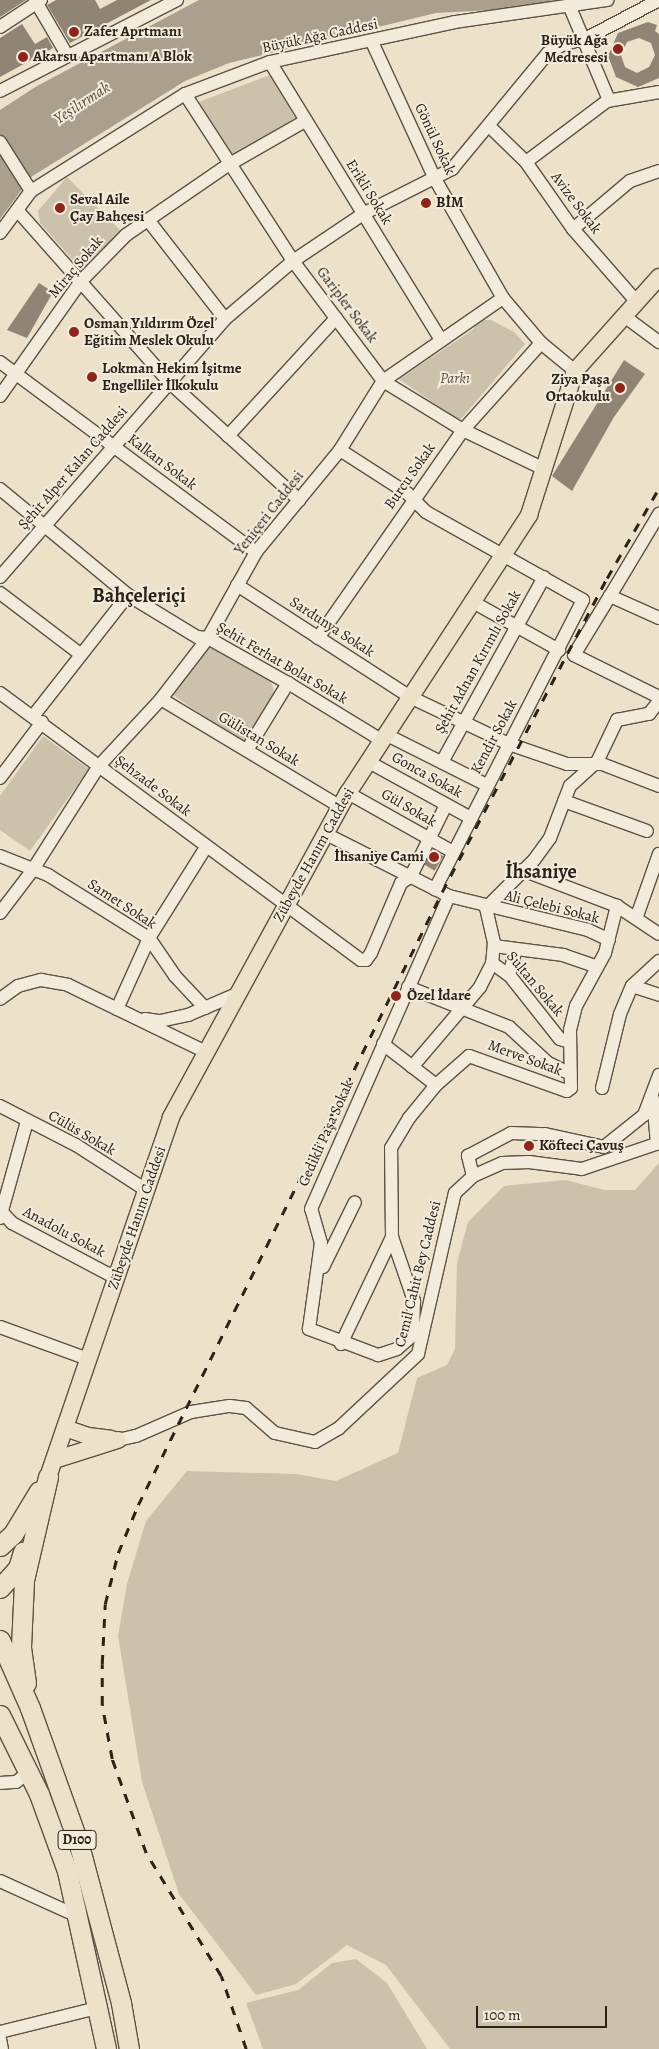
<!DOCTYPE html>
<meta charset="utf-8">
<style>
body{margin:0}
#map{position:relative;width:659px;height:2049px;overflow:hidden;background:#ede1c9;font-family:Alegreya,serif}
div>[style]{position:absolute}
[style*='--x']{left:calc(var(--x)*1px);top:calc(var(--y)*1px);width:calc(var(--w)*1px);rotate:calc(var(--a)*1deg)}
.green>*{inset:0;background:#ccc1ab}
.water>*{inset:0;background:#aba08d}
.building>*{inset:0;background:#908574;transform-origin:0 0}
.roads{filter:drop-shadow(1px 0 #5c5244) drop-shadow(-1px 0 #5c5244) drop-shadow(0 1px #5c5244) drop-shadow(0 -1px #5c5244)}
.minor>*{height:12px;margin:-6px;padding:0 6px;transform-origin:6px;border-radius:6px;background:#f3ecdc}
.major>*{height:16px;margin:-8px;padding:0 8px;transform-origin:8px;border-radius:8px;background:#ede1c9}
.highway>*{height:19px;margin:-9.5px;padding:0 9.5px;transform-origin:9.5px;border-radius:9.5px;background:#ede1c9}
.rail>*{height:2.5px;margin-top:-1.25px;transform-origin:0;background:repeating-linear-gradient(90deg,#2b2218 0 9px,transparent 0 18px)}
.dots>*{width:14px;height:14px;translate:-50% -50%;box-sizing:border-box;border:2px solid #f3ecdc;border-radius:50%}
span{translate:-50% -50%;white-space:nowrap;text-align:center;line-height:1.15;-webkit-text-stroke:4px #f3ecdc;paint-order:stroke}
.shield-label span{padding:1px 4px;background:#f3ecdc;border:1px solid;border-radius:4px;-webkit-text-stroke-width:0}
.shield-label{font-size:14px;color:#2b2218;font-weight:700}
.poi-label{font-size:15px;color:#2b2218;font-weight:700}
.left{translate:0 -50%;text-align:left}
.right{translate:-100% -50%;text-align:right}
.street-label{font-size:15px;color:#2b2218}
.park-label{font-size:15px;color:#5b5244;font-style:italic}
.water-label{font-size:16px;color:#584e41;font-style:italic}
.district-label{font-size:20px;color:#2b2218;font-weight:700}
.scale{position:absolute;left:476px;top:2006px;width:131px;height:22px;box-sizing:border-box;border:2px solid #2b2218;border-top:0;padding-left:6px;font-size:15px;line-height:18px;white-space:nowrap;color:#2b2218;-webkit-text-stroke:4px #f3ecdc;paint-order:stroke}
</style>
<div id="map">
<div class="green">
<div style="clip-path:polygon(270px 75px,295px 118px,233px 155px,199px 102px)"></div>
<div style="clip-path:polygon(67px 177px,121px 231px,81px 269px,40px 223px,38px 211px)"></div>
<div style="clip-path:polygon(481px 320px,491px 320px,514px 332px,525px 344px,461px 419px,455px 418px,399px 379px,474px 329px,473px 324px)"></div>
<div style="clip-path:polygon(214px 647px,271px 681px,274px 692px,250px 737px,242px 742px,173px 695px,204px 650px)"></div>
<div style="clip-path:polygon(43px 736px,89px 769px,30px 851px,0 830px,0 796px)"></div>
<div style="clip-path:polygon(659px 1163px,659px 2049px,450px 2049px,386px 1965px,347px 1945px,296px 1984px,256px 1995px,179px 1894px,142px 1782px,118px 1636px,127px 1584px,146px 1521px,187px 1471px,296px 1474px,336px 1481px,398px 1453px,417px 1378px,447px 1365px,455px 1349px,457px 1263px,468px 1222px,504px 1186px,566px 1180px,604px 1190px,635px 1190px)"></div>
<div style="clip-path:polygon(356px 1959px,387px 1983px,427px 2049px,263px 2049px,246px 2003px,298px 1990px,332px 1963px)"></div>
</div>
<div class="water">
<div style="clip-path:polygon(199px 0,555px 0,510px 9px,436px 13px,229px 63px,185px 81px,31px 177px,0 219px,0 110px,37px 86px)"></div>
</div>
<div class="building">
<div style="clip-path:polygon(0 0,26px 0,0 17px)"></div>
<div style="clip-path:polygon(56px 0,95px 0,100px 9px,117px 0,151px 0,70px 43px,47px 5px)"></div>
<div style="clip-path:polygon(evenodd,648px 22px,657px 25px,655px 31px,659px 34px,659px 78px,638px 87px,616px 77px,608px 56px,618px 33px,648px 22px,639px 38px,651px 43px,655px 55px,649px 67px,637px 73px,625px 67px,621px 55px,627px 42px,639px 38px)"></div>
<div style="clip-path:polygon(22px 24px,35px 44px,47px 37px,53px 48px,0 77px,0 38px)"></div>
<div style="clip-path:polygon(39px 283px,53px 292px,27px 338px,7px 330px)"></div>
<div style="clip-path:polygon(624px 360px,645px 374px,614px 417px,572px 491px,552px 476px)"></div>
<div style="left:433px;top:850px;width:12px;height:17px;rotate:31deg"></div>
</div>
<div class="roads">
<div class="minor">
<div style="--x:35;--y:0;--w:64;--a:59.8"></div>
<div style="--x:569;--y:5;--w:103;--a:67.2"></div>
<div style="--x:0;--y:27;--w:49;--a:-33.4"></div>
<div style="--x:372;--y:42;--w:151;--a:65.3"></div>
<div style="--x:435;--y:179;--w:137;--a:60.3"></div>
<div style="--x:270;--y:62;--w:326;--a:58.4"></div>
<div style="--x:0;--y:91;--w:199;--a:-27.2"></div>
<div style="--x:185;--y:94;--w:199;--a:57.1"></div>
<div style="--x:293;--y:261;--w:150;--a:53.1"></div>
<div style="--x:383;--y:381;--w:94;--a:31.5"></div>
<div style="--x:463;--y:430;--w:90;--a:25.7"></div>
<div style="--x:489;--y:126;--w:52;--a:44.2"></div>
<div style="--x:526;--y:162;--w:82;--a:55"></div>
<div style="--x:573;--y:229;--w:97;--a:48.8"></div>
<div style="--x:0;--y:142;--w:58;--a:57.7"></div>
<div style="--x:526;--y:162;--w:101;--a:-37"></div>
<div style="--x:607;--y:101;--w:53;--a:-9.8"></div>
<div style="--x:17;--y:210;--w:230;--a:48.5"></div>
<div style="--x:169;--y:382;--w:176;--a:42.2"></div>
<div style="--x:148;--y:220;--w:125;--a:52.1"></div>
<div style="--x:573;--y:229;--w:75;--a:-40.1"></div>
<div style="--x:630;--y:181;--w:31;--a:-19"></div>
<div style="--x:0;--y:233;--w:52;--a:-53.6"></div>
<div style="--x:31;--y:191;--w:182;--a:-32.2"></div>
<div style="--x:185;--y:94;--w:91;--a:-20.6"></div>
<div style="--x:270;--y:62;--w:189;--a:-12.2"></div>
<div style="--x:455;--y:22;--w:154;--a:-8.2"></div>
<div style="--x:624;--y:316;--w:44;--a:36.6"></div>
<div style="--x:0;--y:362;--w:319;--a:36.6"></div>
<div style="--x:0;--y:396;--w:141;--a:-54.8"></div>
<div style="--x:81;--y:281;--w:64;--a:-45.6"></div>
<div style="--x:126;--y:235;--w:124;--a:-34.5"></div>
<div style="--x:228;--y:165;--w:89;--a:-29.7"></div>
<div style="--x:228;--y:436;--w:160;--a:-47.5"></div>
<div style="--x:340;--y:450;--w:80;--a:32.7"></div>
<div style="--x:407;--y:493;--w:27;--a:45"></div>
<div style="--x:426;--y:512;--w:180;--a:29.3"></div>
<div style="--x:583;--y:600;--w:325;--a:117.1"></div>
<div style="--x:0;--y:489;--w:166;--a:39.6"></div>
<div style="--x:128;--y:595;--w:81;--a:31.3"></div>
<div style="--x:197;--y:637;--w:11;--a:5"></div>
<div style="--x:208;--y:638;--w:92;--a:29.4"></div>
<div style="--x:288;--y:683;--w:109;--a:31.5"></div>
<div style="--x:0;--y:577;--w:342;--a:-48.9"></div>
<div style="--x:225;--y:319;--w:89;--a:-40.5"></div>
<div style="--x:293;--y:261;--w:84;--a:-33.9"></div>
<div style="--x:363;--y:214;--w:100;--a:-26.8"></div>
<div style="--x:452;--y:169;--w:151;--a:-50.4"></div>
<div style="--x:548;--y:53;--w:16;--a:-30"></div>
<div style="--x:562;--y:45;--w:26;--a:-16"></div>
<div style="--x:587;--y:38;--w:81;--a:-27.8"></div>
<div style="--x:237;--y:585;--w:206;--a:32.9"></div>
<div style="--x:410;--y:697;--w:59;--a:25.3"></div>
<div style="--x:463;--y:722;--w:51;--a:25.6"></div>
<div style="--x:509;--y:744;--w:61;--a:19"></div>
<div style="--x:567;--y:764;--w:35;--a:0"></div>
<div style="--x:602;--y:764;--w:61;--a:21.1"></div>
<div style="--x:0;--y:593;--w:101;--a:37.3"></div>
<div style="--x:610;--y:596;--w:96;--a:-59.1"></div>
<div style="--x:471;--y:601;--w:101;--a:29.1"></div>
<div style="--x:659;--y:618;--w:54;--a:-155.8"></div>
<div style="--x:610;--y:596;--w:69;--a:121.4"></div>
<div style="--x:574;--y:655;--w:95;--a:26.3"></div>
<div style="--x:318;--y:638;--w:254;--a:-55.1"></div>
<div style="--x:463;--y:430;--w:117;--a:-48.1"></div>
<div style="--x:0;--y:693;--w:449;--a:36.5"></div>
<div style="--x:361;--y:960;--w:5;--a:0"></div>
<div style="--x:366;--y:960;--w:9;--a:-54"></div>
<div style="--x:371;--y:953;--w:76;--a:-66.8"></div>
<div style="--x:401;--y:883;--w:12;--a:-35"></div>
<div style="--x:411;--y:876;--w:79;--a:-63.8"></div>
<div style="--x:161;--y:699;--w:210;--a:31"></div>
<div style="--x:34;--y:715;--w:152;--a:-51.9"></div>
<div style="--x:385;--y:734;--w:114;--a:26.6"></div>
<div style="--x:247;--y:750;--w:79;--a:-58.5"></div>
<div style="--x:367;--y:761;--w:119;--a:28.7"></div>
<div style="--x:442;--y:762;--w:211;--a:-61.1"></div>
<div style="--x:0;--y:778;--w:70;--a:-53.1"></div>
<div style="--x:348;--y:793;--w:120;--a:29.3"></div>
<div style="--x:564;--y:801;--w:88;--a:19.9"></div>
<div style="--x:326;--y:834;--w:138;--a:26.8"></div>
<div style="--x:449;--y:896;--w:143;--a:13.7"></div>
<div style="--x:588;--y:930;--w:23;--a:25"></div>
<div style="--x:0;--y:856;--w:52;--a:21.6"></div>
<div style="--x:48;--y:875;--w:119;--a:32"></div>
<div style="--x:149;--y:938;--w:46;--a:55.6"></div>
<div style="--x:175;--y:976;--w:44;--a:46.8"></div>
<div style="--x:522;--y:870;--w:102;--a:20.8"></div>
<div style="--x:617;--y:906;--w:50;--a:33.7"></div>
<div style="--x:486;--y:908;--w:68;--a:-45"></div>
<div style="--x:534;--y:860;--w:27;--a:-54"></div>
<div style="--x:550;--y:838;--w:56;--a:-69"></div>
<div style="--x:570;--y:786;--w:36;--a:-42"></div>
<div style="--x:597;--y:762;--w:47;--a:-64.5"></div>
<div style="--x:617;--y:720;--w:33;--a:-11"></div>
<div style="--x:649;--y:714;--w:16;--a:-52"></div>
<div style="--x:486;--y:908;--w:35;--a:77"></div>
<div style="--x:494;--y:942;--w:21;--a:95"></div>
<div style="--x:492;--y:963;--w:22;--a:36"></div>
<div style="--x:510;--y:976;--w:80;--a:51.6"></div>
<div style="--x:560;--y:1039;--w:10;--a:17"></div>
<div style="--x:0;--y:913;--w:53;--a:-52.7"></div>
<div style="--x:32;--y:871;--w:125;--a:-57.5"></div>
<div style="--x:99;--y:766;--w:91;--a:-47.2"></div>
<div style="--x:161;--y:699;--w:77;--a:-52.4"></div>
<div style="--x:208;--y:638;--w:98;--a:-60.8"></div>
<div style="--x:256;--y:552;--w:132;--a:-50.5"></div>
<div style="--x:340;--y:450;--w:81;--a:-58.1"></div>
<div style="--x:383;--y:381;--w:146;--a:-34.7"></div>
<div style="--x:503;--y:298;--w:59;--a:49.8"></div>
<div style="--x:541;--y:343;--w:44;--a:39.5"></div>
<div style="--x:637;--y:916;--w:66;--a:-70.5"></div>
<div style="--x:494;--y:946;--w:70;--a:7.4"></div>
<div style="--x:563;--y:955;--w:36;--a:19"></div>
<div style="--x:509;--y:975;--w:24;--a:-75"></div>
<div style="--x:632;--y:986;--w:28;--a:18"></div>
<div style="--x:408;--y:987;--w:109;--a:21.6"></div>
<div style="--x:509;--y:1027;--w:53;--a:42.7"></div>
<div style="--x:548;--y:1063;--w:25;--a:26"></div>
<div style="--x:0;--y:999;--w:22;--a:-36"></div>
<div style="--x:18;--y:986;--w:24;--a:-15"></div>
<div style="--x:41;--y:980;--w:27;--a:10"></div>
<div style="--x:68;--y:985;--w:153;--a:25.9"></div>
<div style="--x:117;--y:1009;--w:78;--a:-65.7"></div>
<div style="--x:149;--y:938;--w:107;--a:-57.9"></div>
<div style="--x:145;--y:1019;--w:15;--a:8"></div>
<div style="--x:160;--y:1021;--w:29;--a:-12"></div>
<div style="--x:188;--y:1015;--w:53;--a:-23.2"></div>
<div style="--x:383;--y:1044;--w:67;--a:37.7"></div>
<div style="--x:412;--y:1067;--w:105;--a:-49.6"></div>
<div style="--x:480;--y:987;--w:27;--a:-63"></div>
<div style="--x:602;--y:1088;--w:76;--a:-76.3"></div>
<div style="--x:620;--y:1014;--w:30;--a:-67"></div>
<div style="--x:632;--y:986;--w:37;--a:-43"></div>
<div style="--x:653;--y:1099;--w:45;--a:84.9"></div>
<div style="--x:0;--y:1106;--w:85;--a:27.2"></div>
<div style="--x:76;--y:1145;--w:83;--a:32.7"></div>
<div style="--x:473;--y:1176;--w:21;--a:-104"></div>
<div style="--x:468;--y:1156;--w:49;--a:-28.1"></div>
<div style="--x:511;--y:1133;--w:34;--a:2"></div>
<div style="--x:545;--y:1134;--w:60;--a:12.4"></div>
<div style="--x:604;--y:1147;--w:51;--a:-38.7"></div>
<div style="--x:644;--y:1115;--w:43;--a:-69.4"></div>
<div style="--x:0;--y:1210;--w:18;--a:47"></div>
<div style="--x:12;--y:1223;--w:118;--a:27.9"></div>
<div style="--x:0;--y:1218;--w:101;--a:-74.4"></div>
<div style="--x:392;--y:1237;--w:68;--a:71"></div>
<div style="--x:414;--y:1301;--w:34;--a:92"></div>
<div style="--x:413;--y:1335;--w:21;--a:139"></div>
<div style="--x:397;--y:1349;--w:20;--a:162"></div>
<div style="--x:378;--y:1355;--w:74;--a:-159.4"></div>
<div style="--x:309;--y:1329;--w:87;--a:-82.1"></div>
<div style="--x:321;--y:1243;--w:35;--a:-106"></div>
<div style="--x:311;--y:1209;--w:342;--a:-66.2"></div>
<div style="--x:323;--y:1267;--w:72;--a:-63.8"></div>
<div style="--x:0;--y:1327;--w:94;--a:20"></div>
<div style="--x:341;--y:1344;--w:119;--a:-64.5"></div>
<div style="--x:392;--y:1237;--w:89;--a:-90.6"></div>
<div style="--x:391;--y:1148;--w:35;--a:-59"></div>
<div style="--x:409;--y:1118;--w:43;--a:-50.7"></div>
<div style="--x:436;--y:1085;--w:44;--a:-41.3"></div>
<div style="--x:469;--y:1056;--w:104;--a:19.7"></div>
<div style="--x:567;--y:1091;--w:5;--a:-37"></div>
<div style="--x:571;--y:1088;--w:58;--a:-91"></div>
<div style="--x:570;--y:1030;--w:25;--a:-76"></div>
<div style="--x:576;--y:1006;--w:60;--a:-61.3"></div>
<div style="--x:605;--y:953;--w:49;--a:-75.7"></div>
<div style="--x:118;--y:1440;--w:18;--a:-13"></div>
<div style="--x:136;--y:1436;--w:60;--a:-23.6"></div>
<div style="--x:191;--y:1412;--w:39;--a:-9"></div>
<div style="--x:230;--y:1406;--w:16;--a:7"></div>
<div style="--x:246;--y:1408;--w:38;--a:41"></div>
<div style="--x:275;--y:1433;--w:41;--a:12.7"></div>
<div style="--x:315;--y:1442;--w:28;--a:-30"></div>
<div style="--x:339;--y:1428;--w:108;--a:-43.1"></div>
<div style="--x:418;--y:1354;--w:165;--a:-77.1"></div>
<div style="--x:455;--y:1193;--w:25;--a:-43"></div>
<div style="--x:473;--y:1176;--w:32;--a:-24"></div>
<div style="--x:502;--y:1163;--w:27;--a:-2"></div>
<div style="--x:529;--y:1162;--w:53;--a:7.5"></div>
<div style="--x:582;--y:1169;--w:81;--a:-18.7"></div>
<div style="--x:0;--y:1783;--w:16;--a:-4"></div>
<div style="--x:16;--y:1782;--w:15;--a:-37"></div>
<div style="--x:0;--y:1881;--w:85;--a:24.4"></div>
<div style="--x:0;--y:2032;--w:100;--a:-13.9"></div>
<div style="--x:0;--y:2039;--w:10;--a:79"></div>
</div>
<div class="major">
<div style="--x:65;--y:1428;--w:24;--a:19"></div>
<div style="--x:88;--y:1436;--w:23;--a:7"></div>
<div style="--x:54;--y:1460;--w:67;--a:-17.4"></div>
<div style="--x:48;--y:1477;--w:380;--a:-71.1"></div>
<div style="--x:171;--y:1117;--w:369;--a:-61.4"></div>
<div style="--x:348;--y:793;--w:332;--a:-56.9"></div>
<div style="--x:529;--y:515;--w:151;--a:-72.3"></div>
<div style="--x:575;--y:371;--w:126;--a:-48.2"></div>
</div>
<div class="highway">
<div style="--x:0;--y:1546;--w:18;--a:-43"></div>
<div style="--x:13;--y:1534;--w:50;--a:-58.8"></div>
<div style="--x:0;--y:1588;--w:27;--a:-48"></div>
<div style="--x:18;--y:1568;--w:17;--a:-73"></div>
<div style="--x:0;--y:1640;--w:74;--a:66.2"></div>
<div style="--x:30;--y:1708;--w:145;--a:70.3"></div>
<div style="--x:79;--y:1845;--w:163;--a:75.1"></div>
<div style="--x:121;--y:2003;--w:47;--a:80.1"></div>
<div style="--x:26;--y:1683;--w:36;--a:-98"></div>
<div style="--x:21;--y:1647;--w:67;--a:-87.4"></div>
<div style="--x:24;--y:1580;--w:106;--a:-76.9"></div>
<div style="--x:0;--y:1715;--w:88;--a:63.7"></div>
<div style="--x:39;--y:1794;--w:82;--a:70"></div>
<div style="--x:67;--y:1871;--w:182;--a:77.6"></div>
</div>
</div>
<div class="rail">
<div style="--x:246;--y:2049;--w:77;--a:-108.9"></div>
<div style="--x:221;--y:1976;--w:144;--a:-121.4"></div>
<div style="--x:146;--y:1853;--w:100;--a:-109.9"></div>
<div style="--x:112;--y:1759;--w:55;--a:-100.5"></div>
<div style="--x:102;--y:1705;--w:41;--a:-90"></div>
<div style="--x:102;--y:1664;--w:60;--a:-87.1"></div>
<div style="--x:105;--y:1604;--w:53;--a:-75.7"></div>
<div style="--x:118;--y:1553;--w:52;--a:-67.4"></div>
<div style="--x:138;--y:1505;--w:684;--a:-63.62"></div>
<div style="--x:442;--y:892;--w:355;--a:-62.3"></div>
<div style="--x:607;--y:578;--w:104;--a:-60"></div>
</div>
<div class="dots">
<div style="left:74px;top:32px;background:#8f2418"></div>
<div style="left:618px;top:49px;background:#8f2418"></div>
<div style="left:23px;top:57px;background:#8f2418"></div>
<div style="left:426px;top:203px;background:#8f2418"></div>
<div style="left:60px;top:208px;background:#8f2418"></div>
<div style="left:74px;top:332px;background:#8f2418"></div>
<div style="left:92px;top:377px;background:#8f2418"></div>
<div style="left:620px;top:388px;background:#8f2418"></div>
<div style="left:434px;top:857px;background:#8f2418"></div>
<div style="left:396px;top:996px;background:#8f2418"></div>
<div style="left:529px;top:1146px;background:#8f2418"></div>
</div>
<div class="shield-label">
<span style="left:77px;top:1840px">D100</span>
</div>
<div class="poi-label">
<span class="left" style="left:84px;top:32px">Zafer Aprtmanı</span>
<span class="right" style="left:608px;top:49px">Büyük Ağa<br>Medresesi</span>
<span class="left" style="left:33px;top:57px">Akarsu Apartmanı A Blok</span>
<span class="left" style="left:70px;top:208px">Seval Aile<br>Çay Bahçesi</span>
<span class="left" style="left:436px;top:203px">BİM</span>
<span class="left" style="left:84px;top:332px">Osman Yıldırım Özel<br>Eğitim Meslek Okulu</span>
<span class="left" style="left:102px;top:377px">Lokman Hekim İşitme<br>Engelliler İlkokulu</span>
<span class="right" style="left:610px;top:388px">Ziya Paşa<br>Ortaokulu</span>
<span class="right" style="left:424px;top:857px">İhsaniye Cami</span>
<span class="left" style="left:407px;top:996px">Özel İdare</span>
<span class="left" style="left:539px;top:1146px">Köfteci Çavuş</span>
</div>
<div class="street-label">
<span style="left:320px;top:36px;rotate:-12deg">Büyük Ağa Caddesi</span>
<span style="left:435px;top:139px;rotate:65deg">Gönül Sokak</span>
<span style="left:369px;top:192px;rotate:58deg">Erikli Sokak</span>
<span style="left:576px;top:203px;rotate:53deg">Avize Sokak</span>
<span style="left:76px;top:267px;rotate:-50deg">Miraç Sokak</span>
<span style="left:347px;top:305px;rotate:53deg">Garipler Sokak</span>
<span style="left:162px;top:462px;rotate:37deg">Kalkan Sokak</span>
<span style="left:73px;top:468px;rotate:-49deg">Şehit Alper Kalan Caddesi</span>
<span style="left:410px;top:476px;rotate:-55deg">Burcu Sokak</span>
<span style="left:269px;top:513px;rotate:-52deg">Yeniçeri Caddesi</span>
<span style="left:332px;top:627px;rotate:33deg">Sardunya Sokak</span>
<span style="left:478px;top:662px;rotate:-61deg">Şehit Adnan Kırımlı Sokak</span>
<span style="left:282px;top:663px;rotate:30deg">Şehit Ferhat Bolat Sokak</span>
<span style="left:494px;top:737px;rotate:-62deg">Kendir Sokak</span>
<span style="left:259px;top:739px;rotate:31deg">Gülistan Sokak</span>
<span style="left:427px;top:775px;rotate:29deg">Gonca Sokak</span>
<span style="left:153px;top:786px;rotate:37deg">Şehzade Sokak</span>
<span style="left:409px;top:808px;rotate:30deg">Gül Sokak</span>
<span style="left:314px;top:855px;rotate:-61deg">Zübeyde Hanım Caddesi</span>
<span style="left:122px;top:904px;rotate:33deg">Samet Sokak</span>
<span style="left:552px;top:907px;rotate:14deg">Ali Çelebi Sokak</span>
<span style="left:535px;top:984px;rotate:50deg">Sultan Sokak</span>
<span style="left:525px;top:1058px;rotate:20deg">Merve Sokak</span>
<span style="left:82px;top:1133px;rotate:30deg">Cülüs Sokak</span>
<span style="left:326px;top:1133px;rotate:-66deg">Gedikli Paşa Sokak</span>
<span style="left:137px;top:1218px;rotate:-71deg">Zübeyde Hanım Caddesi</span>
<span style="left:64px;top:1232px;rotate:28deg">Anadolu Sokak</span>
<span style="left:418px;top:1274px;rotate:-76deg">Cemil Cahit Bey Caddesi</span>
</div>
<div class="park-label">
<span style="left:455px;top:379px">Parkı</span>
</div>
<div class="water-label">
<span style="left:82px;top:103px;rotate:-33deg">Yeşilırmak</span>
</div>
<div class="district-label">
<span style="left:139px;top:595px">Bahçeleriçi</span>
<span style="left:541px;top:871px">İhsaniye</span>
</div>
<div class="scale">100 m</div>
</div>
